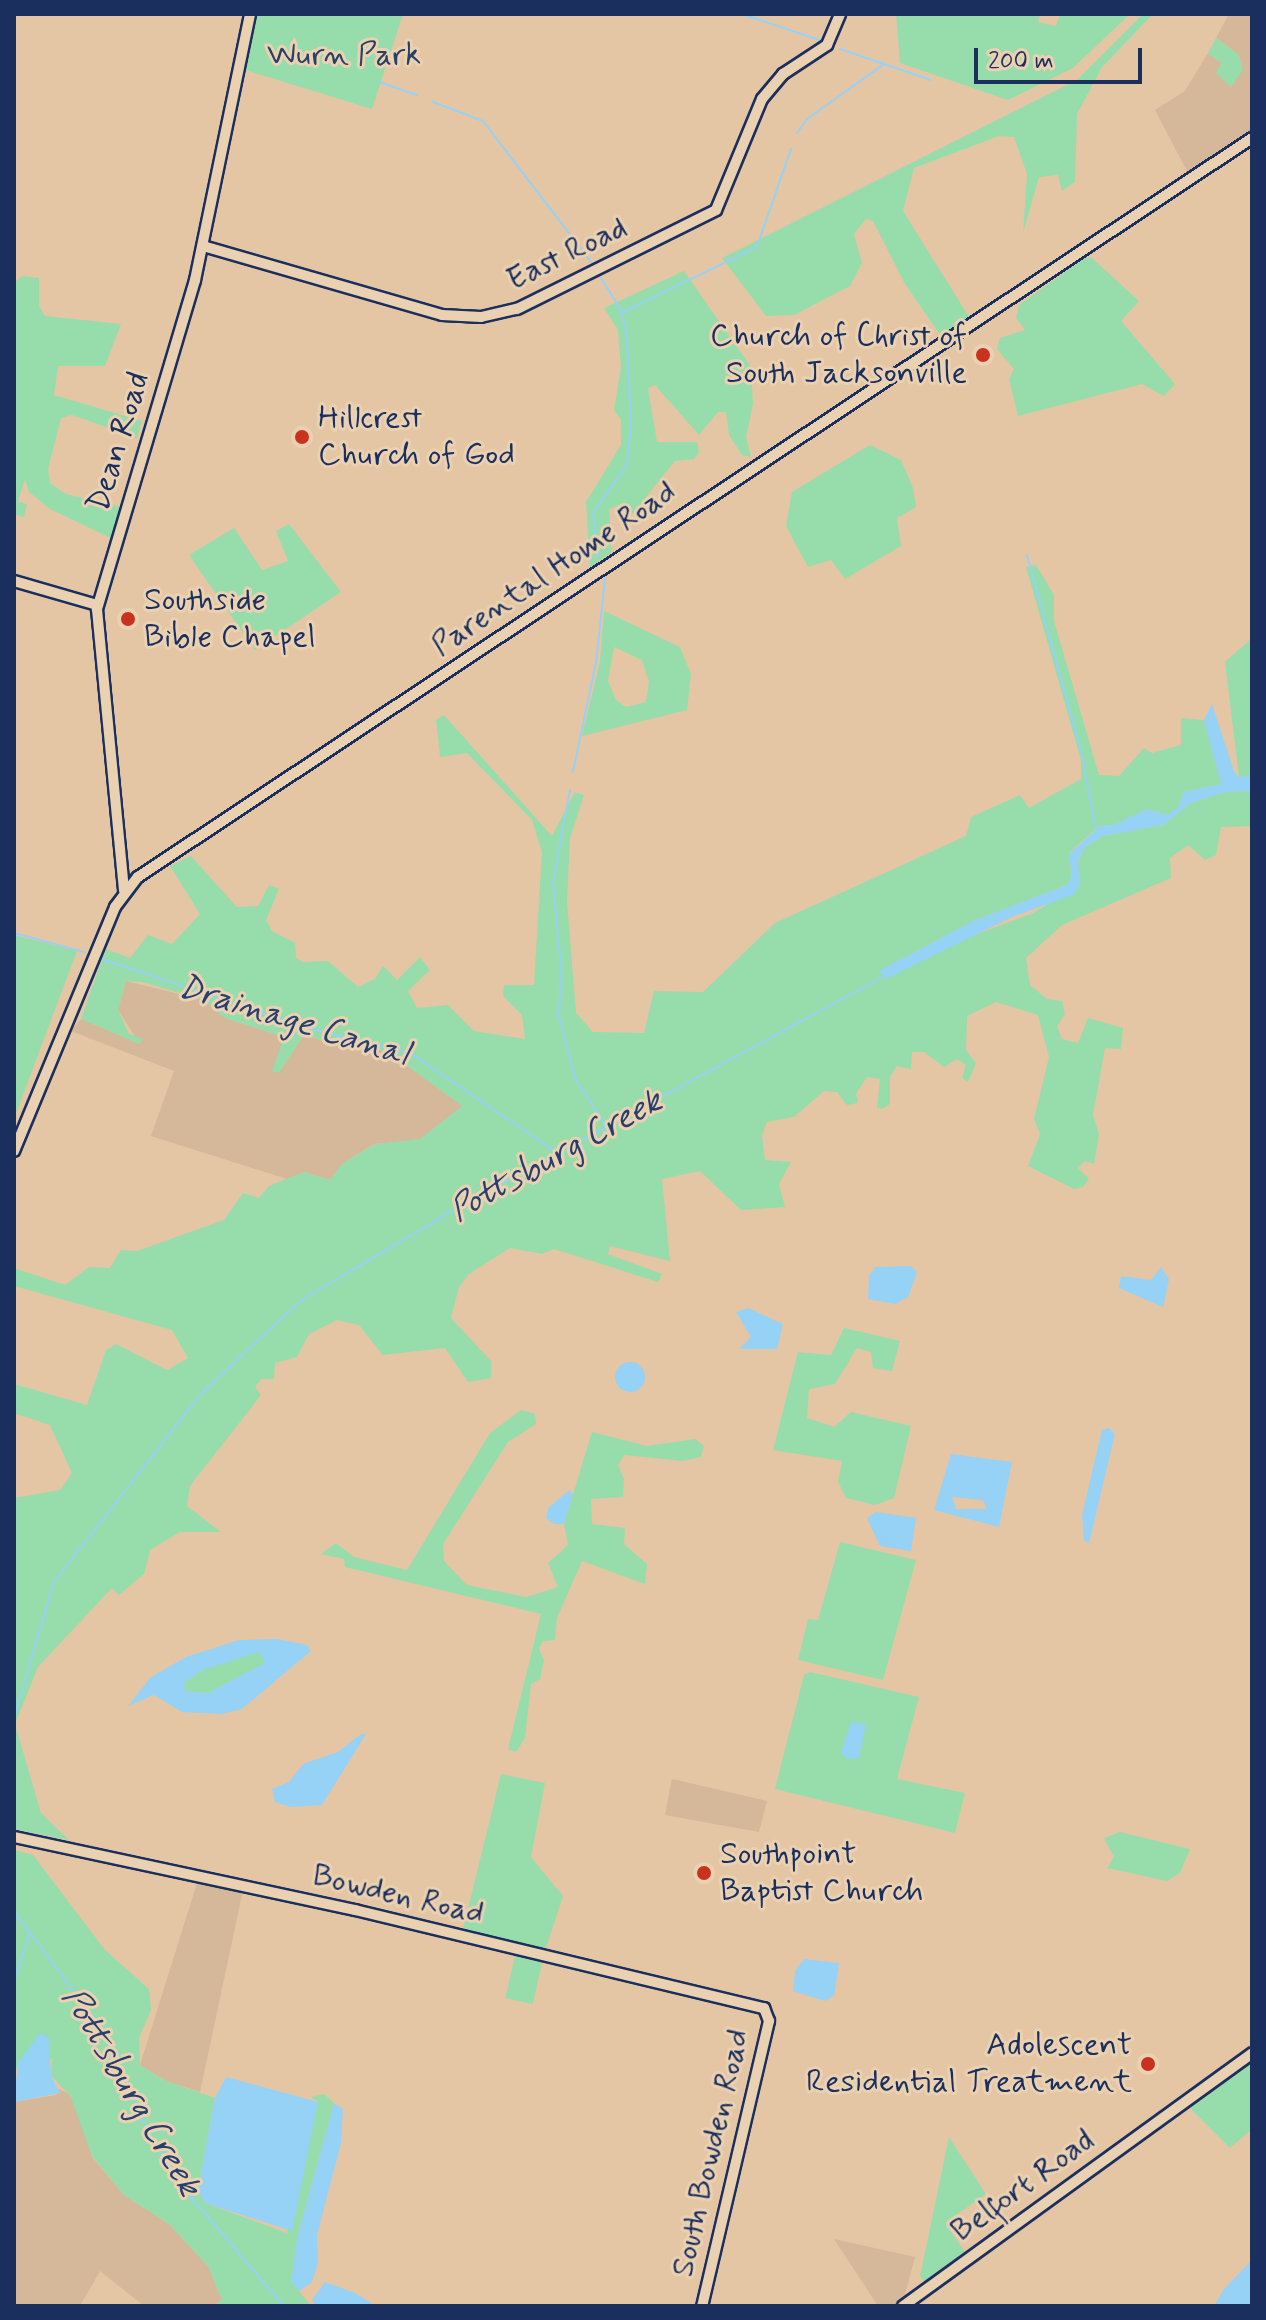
<!DOCTYPE html>
<style>
body{margin:0}
#map{position:relative;width:1266px;height:2320px;overflow:hidden;background:#e4c6a4;font-family:Mynerve,sans-serif}
div>[style]{position:absolute}
[style*='--x']{left:calc(var(--x)*1px);top:calc(var(--y)*1px);width:calc(var(--w)*1px);rotate:calc(var(--a)*1deg)}
.built>*{inset:0;background:#d5b799}
.green>*{inset:0;background:#96ddab;transform-origin:0 0}
.water>*{inset:0;background:#96d1f6}
.round{border-radius:50%}
.stream>*{height:2px;margin:-1px;padding:0 1px;transform-origin:1px;border-radius:1px;background:#96d1f6}
.roads{filter:drop-shadow(2px 0 #1b2f5e) drop-shadow(-2px 0 #1b2f5e) drop-shadow(0 2px #1b2f5e) drop-shadow(0 -2px #1b2f5e)}
.secondary>*{height:10px;margin:-5px;padding:0 5px;transform-origin:5px;border-radius:5px;background:#ead1b1}
.dots>*{width:22px;height:22px;translate:-50% -50%;box-sizing:border-box;border:4px solid #ead1b1;border-radius:50%}
span{translate:-50% -50%;white-space:nowrap;text-align:center;line-height:1.15;-webkit-text-stroke:6px #ead1b1;paint-order:stroke}
.park-label{font-size:32px;color:#274066}
.street-label{font-size:32px;color:#1b2f5e}
.poi-label{font-size:32px;color:#1b2f5e}
.right{translate:-100% -50%;text-align:right}
.left{translate:0 -50%;text-align:left}
.water-label{font-size:34px;color:#273f6d;font-style:italic}
.frame{position:absolute;inset:0;border:16px solid #1b2f5e;pointer-events:none}
.scale{position:absolute;left:974px;top:48px;width:168px;height:36px;box-sizing:border-box;border:4px solid #1b2f5e;border-top:0;padding-left:10px;font-size:24px;line-height:28px;white-space:nowrap;color:#1b2f5e;-webkit-text-stroke:6px #ead1b1;paint-order:stroke}
</style>
<div id="map">
<div class="built">
<div style="clip-path:polygon(1229px 14px,1252px 14px,1252px 130px,1189px 175px,1155px 110px,1185px 91px,1208px 53px,1221px 63px,1239px 55px,1216px 38px)"></div>
<div style="clip-path:polygon(126px 981px,204px 1000px,225px 1018px,285px 1037px,273px 1071px,279px 1072px,304px 1035px,330px 1043px,347px 1041px,391px 1054px,463px 1106px,420px 1140px,374px 1144px,343px 1163px,330px 1180px,304px 1172px,287px 1179px,151px 1136px,174px 1071px,71px 1031px,81px 1019px,140px 1044px,118px 1010px)"></div>
<div style="clip-path:polygon(672px 1779px,767px 1801px,759px 1832px,665px 1815px)"></div>
<div style="clip-path:polygon(198px 1880px,243px 1890px,200px 2092px,166px 2081px,140px 2065px)"></div>
<div style="clip-path:polygon(59px 2089px,69px 2094px,78px 2111px,92px 2157px,124px 2195px,169px 2224px,208px 2266px,222px 2300px,213px 2306px,144px 2306px,100px 2271px,80px 2306px,14px 2306px,14px 2102px,56px 2095px)"></div>
<div style="clip-path:polygon(834px 2239px,915px 2257px,904px 2299px,894px 2306px,878px 2306px)"></div>
</div>
<div class="green">
<div style="clip-path:polygon(253px 14px,403px 14px,372px 109px,242px 69px)"></div>
<div style="clip-path:polygon(896px 14px,1040px 14px,1038px 22px,1056px 26px,1060px 14px,1130px 14px,1073px 68px,1008px 100px,900px 63px)"></div>
<div style="clip-path:polygon(1143px 14px,1153px 14px,1102px 67px,1077px 114px,1075px 182px,1062px 191px,1058px 175px,1039px 177px,1023px 233px,1027px 174px,1014px 137px,999px 136px,914px 168px,903px 211px,971px 320px,943px 339px,905px 284px,873px 221px,866px 219px,854px 234px,862px 263px,850px 286px,794px 315px,766px 316px,722px 258px,1077px 80px)"></div>
<div style="clip-path:polygon(1216px 38px,1239px 55px,1243px 70px,1231px 87px,1216px 73px,1221px 63px,1208px 53px)"></div>
<div style="clip-path:polygon(1085px 258px,1092px 258px,1139px 301px,1121px 321px,1175px 384px,1164px 396px,1142px 384px,1018px 416px,1009px 379px,1014px 369px,997px 349px,1000px 338px,1025px 330px,1016px 318px,1019px 305px)"></div>
<div style="clip-path:polygon(684px 271px,751px 367px,753px 404px,746px 437px,751px 457px,742px 455px,729px 435px,726px 412px,718px 412px,699px 435px,655px 385px,648px 388px,657px 442px,697px 442px,699px 452px,694px 459px,675px 461px,646px 497px,642px 512px,633px 514px,619px 505px,609px 509px,612px 552px,590px 567px,586px 502px,621px 445px,621px 420px,614px 410px,621px 367px,618px 330px,604px 308px)"></div>
<div style="clip-path:polygon(22px 276px,39px 278px,39px 306px,45px 316px,121px 324px,105px 366px,58px 366px,54px 395px,142px 421px,137px 438px,72px 415px,61px 418px,48px 469px,50px 483px,66px 494px,124px 508px,113px 539px,50px 509px,29px 492px,25px 479px,18px 502px,27px 504px,24px 517px,14px 514px,14px 283px)"></div>
<div style="clip-path:polygon(870px 445px,901px 460px,913px 488px,916px 507px,897px 518px,901px 546px,845px 579px,831px 560px,808px 567px,786px 526px,792px 492px)"></div>
<div style="clip-path:polygon(289px 524px,341px 592px,255px 650px,189px 555px,234px 528px,262px 570px,288px 561px,276px 531px)"></div>
<div style="clip-path:polygon(1036px 565px,1054px 595px,1054px 621px,1099px 775px,1119px 776px,1144px 748px,1152px 753px,1181px 745px,1181px 718px,1204px 720px,1221px 784px,1184px 792px,1178px 808px,1167px 815px,1147px 809px,1114px 825px,1099px 826px,1069px 853px,1072px 878px,1067px 885px,975px 920px,879px 971px,1033px 913px,1080px 885px,1078px 862px,1085px 847px,1103px 836px,1163px 825px,1191px 803px,1225px 792px,1252px 791px,1252px 826px,1221px 827px,1216px 855px,1205px 860px,1188px 845px,1170px 858px,1171px 878px,1062px 925px,1026px 958px,1030px 985px,1047px 999px,1062px 1001px,1065px 1014px,1057px 1026px,1062px 1039px,1078px 1043px,1088px 1018px,1123px 1028px,1121px 1049px,1105px 1048px,1093px 1115px,1099px 1134px,1094px 1164px,1085px 1161px,1078px 1168px,1089px 1179px,1083px 1187px,1074px 1189px,1028px 1166px,1040px 1134px,1034px 1119px,1049px 1057px,1038px 1015px,996px 1002px,967px 1016px,966px 1050px,976px 1063px,968px 1082px,962px 1078px,966px 1065px,957px 1059px,944px 1067px,924px 1052px,912px 1052px,911px 1069px,897px 1066px,890px 1077px,890px 1104px,882px 1109px,877px 1108px,880px 1079px,867px 1077px,856px 1094px,858px 1103px,847px 1105px,837px 1092px,824px 1091px,794px 1117px,767px 1122px,762px 1135px,765px 1160px,791px 1162px,779px 1184px,785px 1207px,741px 1210px,700px 1171px,662px 1179px,670px 1261px,610px 1246px,608px 1254px,662px 1274px,658px 1282px,554px 1249px,542px 1254px,510px 1248px,469px 1274px,459px 1287px,451px 1318px,491px 1361px,491px 1378px,468px 1382px,445px 1348px,383px 1355px,359px 1325px,337px 1320px,309px 1334px,297px 1357px,275px 1363px,274px 1379px,261px 1379px,255px 1387px,261px 1395px,190px 1486px,187px 1506px,221px 1532px,180px 1532px,150px 1550px,144px 1574px,119px 1595px,112px 1588px,38px 1667px,15px 1724px,41px 1813px,69px 1840px,14px 1829px,14px 1498px,60px 1490px,72px 1473px,50px 1425px,14px 1413px,14px 1384px,87px 1405px,106px 1350px,116px 1344px,167px 1370px,188px 1358px,172px 1330px,14px 1286px,14px 1268px,65px 1285px,89px 1267px,110px 1268px,121px 1250px,137px 1251px,224px 1220px,243px 1193px,259px 1198px,269px 1186px,304px 1172px,330px 1180px,343px 1163px,375px 1144px,420px 1139px,462px 1106px,391px 1054px,347px 1041px,330px 1043px,304px 1035px,279px 1073px,272px 1071px,284px 1037px,225px 1018px,204px 1000px,142px 982px,126px 981px,118px 1010px,129px 1034px,143px 1039px,140px 1044px,81px 1019px,106px 949px,130px 958px,148px 935px,172px 944px,200px 914px,170px 866px,191px 856px,237px 907px,258px 906px,269px 885px,279px 889px,266px 920px,272px 931px,295px 943px,296px 958px,303px 962px,328px 961px,358px 987px,375px 979px,383px 966px,397px 980px,420px 957px,430px 970px,408px 991px,417px 1008px,448px 1005px,474px 1031px,525px 1039px,522px 1015px,503px 996px,504px 985px,534px 985px,542px 852px,532px 820px,467px 753px,440px 757px,436px 720px,444px 715px,552px 836px,575px 792px,584px 795px,570px 838px,567px 901px,576px 1013px,593px 1032px,644px 1033px,654px 991px,703px 992px,775px 923px,966px 836px,971px 817px,1020px 795px,1029px 808px,1081px 779px,1081px 760px,1026px 567px)"></div>
<div style="clip-path:polygon(evenodd,604px 611px,680px 647px,691px 674px,687px 710px,582px 736px,600px 662px,604px 611px,614px 647px,642px 660px,649px 682px,646px 702px,626px 707px,616px 700px,608px 681px,614px 647px)"></div>
<div style="clip-path:polygon(1252px 638px,1252px 775px,1239px 777px,1225px 662px)"></div>
<div style="clip-path:polygon(14px 935px,77px 951px,14px 1119px)"></div>
<div style="clip-path:polygon(844px 1328px,900px 1341px,892px 1371px,873px 1368px,871px 1352px,857px 1348px,835px 1384px,809px 1389px,807px 1418px,834px 1427px,851px 1412px,911px 1426px,894px 1498px,875px 1505px,846px 1498px,838px 1482px,842px 1461px,773px 1450px,798px 1352px,831px 1355px)"></div>
<div style="clip-path:polygon(521px 1410px,535px 1414px,536px 1424px,508px 1442px,443px 1544px,444px 1561px,467px 1585px,526px 1597px,558px 1587px,548px 1563px,568px 1545px,564px 1524px,592px 1432px,647px 1446px,695px 1439px,704px 1446px,701px 1457px,683px 1461px,624px 1455px,618px 1465px,624px 1479px,623px 1497px,591px 1499px,592px 1524px,625px 1528px,624px 1544px,647px 1564px,645px 1584px,582px 1561px,557px 1618px,555px 1640px,543px 1641px,539px 1649px,544px 1660px,540px 1679px,531px 1684px,525px 1738px,516px 1752px,508px 1749px,541px 1614px,345px 1567px,344px 1559px,321px 1554px,336px 1543px,354px 1557px,407px 1570px,490px 1433px)"></div>
<div style="clip-path:polygon(840px 1542px,916px 1560px,883px 1680px,798px 1660px,808px 1619px,818px 1620px)"></div>
<div style="clip-path:polygon(259px 1652px,266px 1663px,208px 1693px,185px 1691px,183px 1683px,203px 1670px,236px 1655px)"></div>
<div style="clip-path:polygon(810px 1672px,919px 1697px,897px 1779px,965px 1793px,955px 1833px,775px 1789px,804px 1675px)"></div>
<div style="clip-path:polygon(501px 1774px,545px 1783px,531px 1857px,563px 1896px,545px 1951px,462px 1933px)"></div>
<div style="clip-path:polygon(1120px 1832px,1190px 1849px,1180px 1873px,1167px 1881px,1107px 1868px,1114px 1857px,1104px 1838px)"></div>
<div style="clip-path:polygon(14px 1850px,33px 1855px,105px 1950px,149px 1989px,151px 2010px,139px 2038px,140px 2065px,166px 2081px,215px 2098px,198px 2188px,205px 2203px,287px 2233px,318px 2102px,311px 2097px,324px 2094px,334px 2103px,298px 2234px,291px 2281px,311px 2306px,213px 2306px,222px 2300px,208px 2266px,169px 2224px,124px 2195px,92px 2156px,70px 2095px,51px 2076px,52px 2059px,19px 2063px,14px 2076px)"></div>
<div style="left:515px;top:1956px;width:28px;height:43px;rotate:13deg"></div>
<div style="clip-path:polygon(1252px 2063px,1252px 2129px,1230px 2148px,1190px 2108px)"></div>
<div style="clip-path:polygon(949px 2137px,986px 2194px,945px 2223px,965px 2252px,924px 2281px,920px 2276px)"></div>
</div>
<div class="water">
<div style="clip-path:polygon(1212px 704px,1234px 771px,1239px 777px,1252px 775px,1252px 791px,1225px 792px,1191px 803px,1163px 825px,1103px 836px,1085px 847px,1078px 861px,1080px 885px,1073px 895px,1012px 917px,886px 979px,879px 971px,975px 920px,1067px 885px,1072px 877px,1069px 854px,1100px 826px,1114px 825px,1147px 809px,1167px 815px,1178px 808px,1184px 792px,1221px 784px,1204px 720px)"></div>
<div style="clip-path:polygon(911px 1266px,917px 1272px,908px 1297px,895px 1304px,868px 1299px,869px 1275px,876px 1267px)"></div>
<div style="clip-path:polygon(1161px 1267px,1169px 1279px,1163px 1307px,1119px 1288px,1121px 1276px,1151px 1280px)"></div>
<div style="clip-path:polygon(748px 1308px,783px 1324px,777px 1349px,739px 1349px,751px 1337px,736px 1312px)"></div>
<div class="round" style="left:615px;top:1362px;width:30px;height:30px"></div>
<div style="clip-path:polygon(1109px 1428px,1115px 1434px,1089px 1543px,1084px 1540px,1082px 1515px,1102px 1430px)"></div>
<div style="clip-path:polygon(evenodd,951px 1454px,1012px 1462px,999px 1527px,934px 1510px,951px 1454px,952px 1497px,983px 1500px,987px 1509px,956px 1509px,952px 1497px)"></div>
<div style="clip-path:polygon(569px 1490px,573px 1494px,564px 1524px,554px 1524px,546px 1518px,548px 1508px)"></div>
<div style="clip-path:polygon(876px 1512px,916px 1518px,911px 1551px,880px 1546px,867px 1518px)"></div>
<div style="clip-path:polygon(evenodd,277px 1639px,307px 1645px,311px 1651px,242px 1709px,221px 1714px,182px 1712px,154px 1695px,128px 1706px,151px 1677px,186px 1657px,239px 1640px,277px 1639px,259px 1652px,265px 1663px,208px 1693px,185px 1691px,184px 1683px,203px 1670px,259px 1652px)"></div>
<div style="clip-path:polygon(851px 1722px,866px 1724px,859px 1758px,847px 1759px,841px 1753px)"></div>
<div style="clip-path:polygon(361px 1734px,366px 1734px,322px 1805px,291px 1807px,275px 1802px,272px 1789px,289px 1782px,303px 1764px,338px 1752px)"></div>
<div style="clip-path:polygon(804px 1959px,839px 1963px,834px 1996px,825px 2001px,793px 1991px,795px 1971px)"></div>
<div style="clip-path:polygon(40px 2033px,49px 2038px,51px 2076px,60px 2093px,14px 2102px,18px 2063px)"></div>
<div style="clip-path:polygon(226px 2077px,318px 2102px,292px 2231px,205px 2203px,198px 2189px,215px 2098px)"></div>
<div style="clip-path:polygon(334px 2103px,343px 2109px,341px 2143px,317px 2235px,318px 2263px,312px 2282px,299px 2291px,291px 2281px,298px 2234px)"></div>
<div style="clip-path:polygon(1252px 2260px,1252px 2306px,1214px 2306px,1224px 2289px)"></div>
<div style="clip-path:polygon(325px 2282px,355px 2293px,376px 2306px,317px 2306px,312px 2300px)"></div>
</div>
<div class="stream">
<div style="--x:742;--y:14;--w:84;--a:18.6"></div>
<div style="--x:840;--y:49;--w:96;--a:18.8"></div>
<div style="--x:379;--y:82;--w:40;--a:18.9"></div>
<div style="--x:433;--y:102;--w:53;--a:20.8"></div>
<div style="--x:483;--y:121;--w:179;--a:52.5"></div>
<div style="--x:797;--y:133;--w:17;--a:-54"></div>
<div style="--x:807;--y:119;--w:95;--a:-35.5"></div>
<div style="--x:623;--y:312;--w:149;--a:-25.9"></div>
<div style="--x:757;--y:247;--w:104;--a:-70.9"></div>
<div style="--x:1027;--y:555;--w:207;--a:74.6"></div>
<div style="--x:1082;--y:755;--w:75;--a:79.3"></div>
<div style="--x:598;--y:558;--w:45;--a:-96.3"></div>
<div style="--x:593;--y:513;--w:59;--a:-54.7"></div>
<div style="--x:627;--y:465;--w:37;--a:-84"></div>
<div style="--x:631;--y:428;--w:93;--a:-92.5"></div>
<div style="--x:627;--y:335;--w:26;--a:-103"></div>
<div style="--x:621;--y:310;--w:38;--a:-122"></div>
<div style="--x:573;--y:772;--w:111;--a:-78.1"></div>
<div style="--x:596;--y:663;--w:84;--a:-83.9"></div>
<div style="--x:570;--y:790;--w:96;--a:100.3"></div>
<div style="--x:553;--y:884;--w:82;--a:84.4"></div>
<div style="--x:561;--y:966;--w:51;--a:92.2"></div>
<div style="--x:559;--y:1017;--w:65;--a:74.9"></div>
<div style="--x:576;--y:1080;--w:55;--a:56.9"></div>
<div style="--x:14;--y:933;--w:73;--a:15.2"></div>
<div style="--x:102;--y:959;--w:220;--a:18.5"></div>
<div style="--x:311;--y:1029;--w:102;--a:13.6"></div>
<div style="--x:410;--y:1053;--w:176;--a:34.1"></div>
<div style="--x:14;--y:1718;--w:142;--a:-73.6"></div>
<div style="--x:54;--y:1582;--w:239;--a:-52"></div>
<div style="--x:201;--y:1394;--w:136;--a:-43.2"></div>
<div style="--x:300;--y:1301;--w:187;--a:-30.5"></div>
<div style="--x:461;--y:1206;--w:479;--a:-28.5"></div>
<div style="--x:14;--y:1911;--w:147;--a:53.3"></div>
<div style="--x:102;--y:2029;--w:106;--a:66.1"></div>
<div style="--x:145;--y:2126;--w:85;--a:57.1"></div>
<div style="--x:191;--y:2197;--w:143;--a:49.5"></div>
<div style="--x:14;--y:1980;--w:51;--a:-71.6"></div>
</div>
<div class="roads">
<div class="secondary">
<div style="--x:203;--y:246;--w:249;--a:16.1"></div>
<div style="--x:442;--y:315;--w:39;--a:3"></div>
<div style="--x:481;--y:317;--w:37;--a:-13"></div>
<div style="--x:517;--y:309;--w:222;--a:-26.4"></div>
<div style="--x:716;--y:210;--w:120;--a:-67.5"></div>
<div style="--x:762;--y:99;--w:33;--a:-50"></div>
<div style="--x:783;--y:74;--w:53;--a:-33.4"></div>
<div style="--x:827;--y:45;--w:34;--a:-67"></div>
<div style="--x:14;--y:581;--w:86;--a:16.1"></div>
<div style="--x:124;--y:890;--w:282;--a:-95.5"></div>
<div style="--x:97;--y:609;--w:343;--a:-73.4"></div>
<div style="--x:195;--y:280;--w:272;--a:-78.3"></div>
<div style="--x:14;--y:1151;--w:264;--a:-67.5"></div>
<div style="--x:115;--y:907;--w:38;--a:-53"></div>
<div style="--x:138;--y:877;--w:1337;--a:-33.56"></div>
<div style="--x:14;--y:1837;--w:349;--a:12.1"></div>
<div style="--x:355;--y:1910;--w:421;--a:13.5"></div>
<div style="--x:764;--y:2008;--w:14;--a:69"></div>
<div style="--x:769;--y:2021;--w:293;--a:103.2"></div>
<div style="--x:903;--y:2306;--w:431;--a:-35.9"></div>
</div>
</div>
<div class="dots">
<div style="left:983px;top:355px;background:#c8321e"></div>
<div style="left:302px;top:437px;background:#c8321e"></div>
<div style="left:128px;top:619px;background:#c8321e"></div>
<div style="left:704px;top:1873px;background:#c8321e"></div>
<div style="left:1148px;top:2064px;background:#c8321e"></div>
</div>
<div class="park-label">
<span style="left:344px;top:55px">Wurn Park</span>
</div>
<div class="street-label">
<span style="left:567px;top:254px;rotate:-26deg">East Road</span>
<span style="left:119px;top:442px;rotate:-73deg">Dean Road</span>
<span style="left:554px;top:569px;rotate:-34deg">Parental Home Road</span>
<span style="left:398px;top:1895px;rotate:13deg">Bowden Road</span>
<span style="left:711px;top:2153px;rotate:-77deg">South Bowden Road</span>
<span style="left:1023px;top:2186px;rotate:-36deg">Belfort Road</span>
</div>
<div class="poi-label">
<span class="right" style="left:967px;top:355px">Church of Christ of<br>South Jacksonville</span>
<span class="left" style="left:318px;top:437px">Hillcrest<br>Church of God</span>
<span class="left" style="left:144px;top:619px">Southside<br>Bible Chapel</span>
<span class="left" style="left:720px;top:1873px">Southpoint<br>Baptist Church</span>
<span class="right" style="left:1132px;top:2064px">Adolescent<br>Residential Treatment</span>
</div>
<div class="water-label">
<span style="left:294px;top:1021px;rotate:17deg">Drainage Canal</span>
<span style="left:556px;top:1156px;rotate:-29deg">Pottsburg Creek</span>
<span style="left:131px;top:2092px;rotate:59deg">Pottsburg Creek</span>
</div>
<div class="frame"></div>
<div class="scale">200 m</div>
</div>
